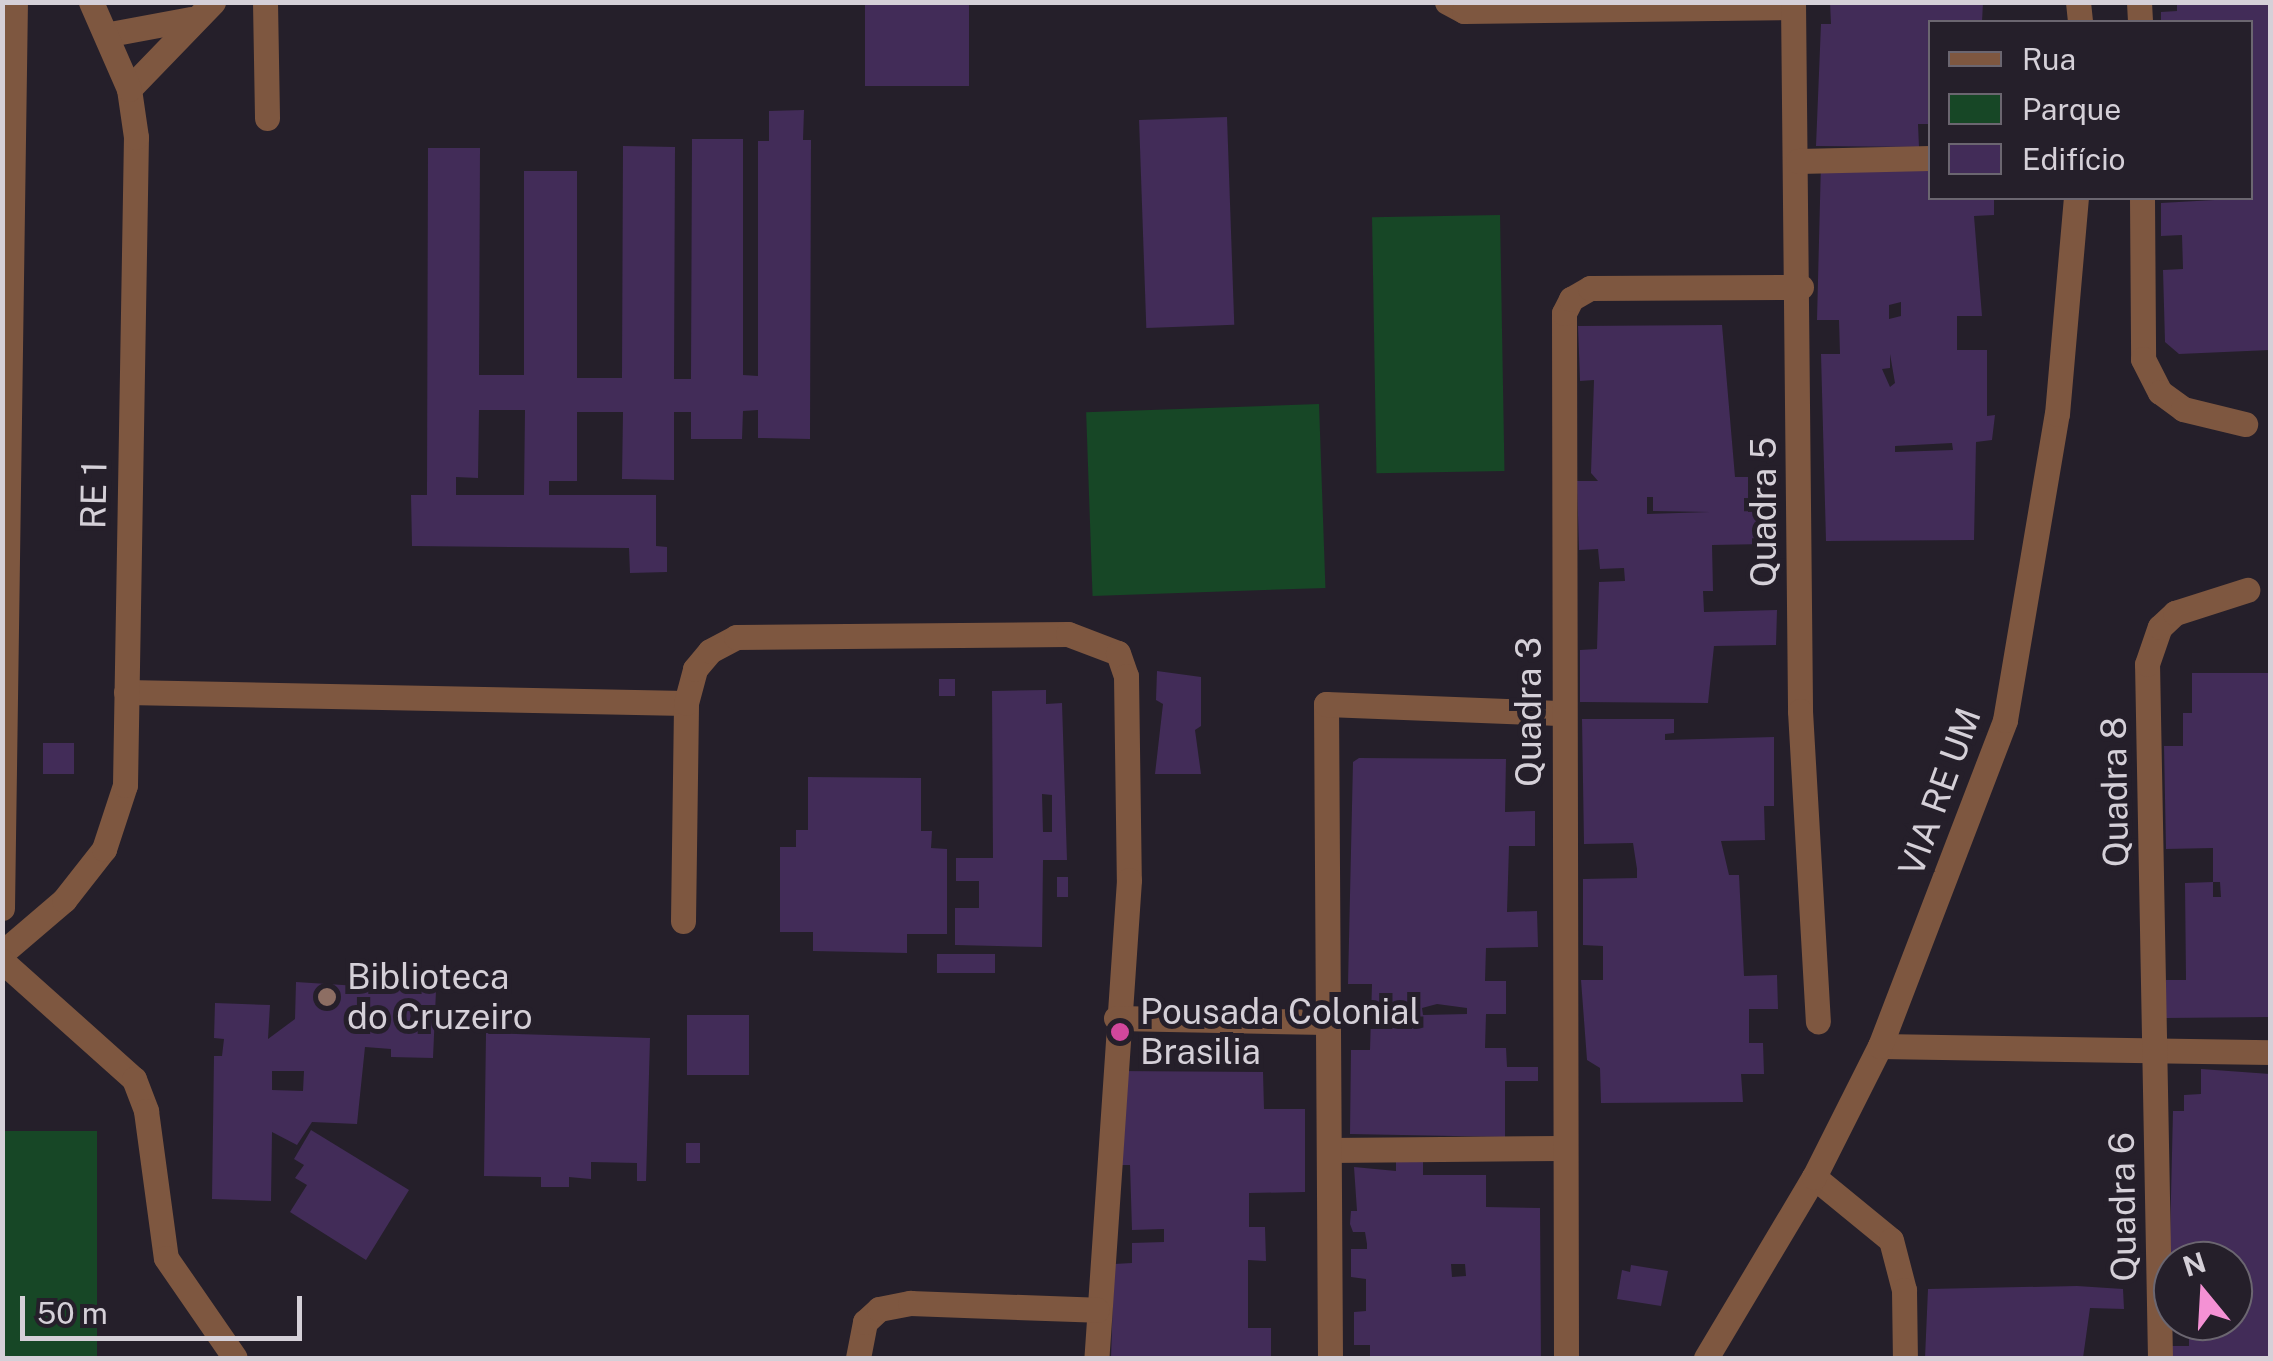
<!DOCTYPE html>
<meta charset="utf-8">
<style>
body{margin:0}
#map{position:relative;width:2273px;height:1361px;overflow:hidden;background:#251f2a;font-family:"Public Sans",sans-serif}
div>[style]{position:absolute}
[style*='--x']{left:calc(var(--x)*1px);top:calc(var(--y)*1px);width:calc(var(--w)*1px);rotate:calc(var(--a)*1deg)}
.green>*{inset:0;background:#174726;transform-origin:0 0}
.building>*{inset:0;background:#422c58;transform-origin:0 0}
.minor>*{height:25px;margin:-12.5px;padding:0 12.5px;transform-origin:12.5px;border-radius:12.5px;background:#7e5740}
.dots>*{width:28px;height:28px;translate:-50% -50%;box-sizing:border-box;border:5px solid #251f2a;border-radius:50%}
span{translate:-50% -50%;white-space:nowrap;text-align:center;line-height:1.15;-webkit-text-stroke:10px #251f2a;paint-order:stroke}
.street-label{font-size:35px;color:#d5d0d8}
.poi-label{font-size:35px;color:#d5d0d8}
.left{translate:0 -50%;text-align:left}
.frame{position:absolute;inset:0;border:5px solid #d5d0d8;pointer-events:none}
.legend{position:absolute;left:1928px;top:20px;width:325px;height:180px;box-sizing:border-box;background:#251f2a;border:2px solid #6b6670;margin:0;padding:12px 18px;list-style:none;font-size:30px;color:#d5d0d8}
.legend li{display:flex;align-items:center;gap:20px;height:50px}
.legend b{width:50px;border:2px solid #6b6670}
.north{position:absolute;left:2153px;top:1241px;width:100px;height:100px;box-sizing:border-box;background:#251f2a;border:2px solid #6b6670;border-radius:50%;rotate:342deg;font-size:28px;font-weight:700;line-height:40px;text-align:center;color:#d5d0d8}
.north::after{content:'';display:block;margin:auto;width:35px;height:45px;background:#f491d4;clip-path:polygon(50% 0,100% 100%,50% 72%,0 100%)}
.scale{position:absolute;left:20px;top:1296px;width:282px;height:45px;box-sizing:border-box;border:5px solid #d5d0d8;border-top:0;padding-left:12px;font-size:30px;line-height:35px;white-space:nowrap;color:#d5d0d8;-webkit-text-stroke:8px #251f2a;paint-order:stroke}
</style>
<div id="map">
<div class="green">
<div style="left:1500px;top:215px;width:256px;height:128px;rotate:89deg"></div>
<div style="left:1319px;top:404px;width:184px;height:233px;rotate:88deg"></div>
<div style="left:3px;top:1131px;width:94px;height:227px"></div>
</div>
<div class="building">
<div style="left:865px;top:2px;width:104px;height:84px"></div>
<div style="clip-path:polygon(1830px 2px,1983px 2px,1982px 22px,1930px 22px,1930px 124px,1918px 124px,1919px 147px,1816px 146px,1821px 24px,1831px 24px)"></div>
<div style="clip-path:polygon(2177px 2px,2270px 2px,2270px 350px,2179px 354px,2165px 342px,2163px 270px,2183px 269px,2182px 235px,2161px 236px,2161px 203px,2250px 198px,2250px 22px,2161px 22px,2161px 12px,2177px 11px)"></div>
<div style="clip-path:polygon(evenodd,804px 110px,803px 140px,811px 140px,810px 439px,758px 438px,758px 410px,743px 411px,742px 439px,691px 439px,691px 412px,674px 412px,674px 480px,622px 479px,623px 412px,577px 412px,577px 481px,549px 481px,549px 495px,656px 495px,656px 546px,667px 547px,667px 572px,630px 573px,629px 548px,412px 546px,411px 495px,427px 495px,428px 148px,480px 148px,479px 375px,524px 375px,524px 171px,577px 171px,577px 378px,622px 378px,623px 146px,675px 147px,674px 379px,691px 379px,692px 139px,743px 139px,743px 375px,758px 376px,758px 141px,769px 141px,769px 111px,804px 110px,479px 410px,525px 410px,524px 495px,456px 495px,456px 477px,478px 478px,479px 410px)"></div>
<div style="left:1227px;top:117px;width:208px;height:88px;rotate:88deg"></div>
<div style="clip-path:polygon(evenodd,1821px 162px,1930px 162px,1930px 198px,1994px 198px,1994px 215px,1974px 216px,1982px 316px,1957px 316px,1957px 350px,1987px 350px,1987px 416px,1995px 415px,1992px 440px,1976px 442px,1974px 540px,1826px 541px,1821px 354px,1840px 354px,1839px 320px,1817px 320px,1821px 162px,1901px 302px,1901px 316px,1889px 319px,1889px 305px,1901px 302px,1821px 162px,1890px 354px,1895px 383px,1890px 387px,1882px 369px,1890px 368px,1890px 354px,1821px 162px,1952px 443px,1953px 450px,1895px 452px,1895px 446px,1952px 443px)"></div>
<div style="clip-path:polygon(evenodd,1722px 325px,1735px 477px,1748px 477px,1748px 512px,1764px 511px,1765px 544px,1712px 545px,1713px 591px,1703px 591px,1704px 612px,1777px 610px,1776px 645px,1714px 646px,1708px 703px,1580px 702px,1580px 650px,1597px 649px,1599px 582px,1625px 581px,1624px 568px,1600px 569px,1598px 549px,1579px 550px,1577px 481px,1598px 481px,1591px 473px,1594px 380px,1580px 381px,1578px 326px,1722px 325px,1647px 497px,1653px 497px,1653px 511px,1710px 512px,1647px 514px,1647px 497px)"></div>
<div style="clip-path:polygon(1157px 671px,1201px 677px,1201px 726px,1195px 730px,1201px 774px,1155px 774px,1163px 704px,1156px 700px)"></div>
<div style="clip-path:polygon(2192px 673px,2270px 673px,2270px 1017px,2166px 1018px,2166px 980px,2186px 980px,2185px 883px,2213px 882px,2213px 897px,2221px 897px,2220px 882px,2213px 882px,2213px 848px,2166px 849px,2164px 746px,2183px 746px,2183px 713px,2192px 713px)"></div>
<div style="left:939px;top:679px;width:16px;height:17px"></div>
<div style="clip-path:polygon(evenodd,1046px 690px,1046px 704px,1062px 703px,1067px 860px,1043px 860px,1042px 947px,955px 945px,955px 908px,979px 908px,979px 881px,956px 881px,956px 858px,993px 858px,992px 691px,1046px 690px,1042px 794px,1052px 795px,1052px 832px,1043px 832px,1042px 794px)"></div>
<div style="clip-path:polygon(1582px 719px,1674px 719px,1674px 733px,1665px 734px,1665px 740px,1774px 737px,1774px 806px,1764px 806px,1765px 840px,1721px 841px,1729px 875px,1739px 875px,1744px 976px,1777px 975px,1778px 1009px,1749px 1009px,1749px 1043px,1763px 1043px,1764px 1074px,1741px 1074px,1743px 1102px,1601px 1103px,1600px 1068px,1587px 1060px,1581px 980px,1603px 980px,1603px 946px,1583px 945px,1583px 879px,1637px 878px,1637px 869px,1633px 843px,1584px 844px)"></div>
<div style="left:43px;top:743px;width:31px;height:31px"></div>
<div style="clip-path:polygon(evenodd,1359px 758px,1506px 759px,1505px 812px,1535px 811px,1535px 846px,1509px 846px,1507px 912px,1537px 911px,1538px 947px,1486px 948px,1485px 981px,1506px 981px,1506px 1014px,1486px 1014px,1485px 1048px,1506px 1048px,1507px 1067px,1538px 1067px,1538px 1081px,1505px 1081px,1505px 1137px,1350px 1134px,1351px 1050px,1370px 1050px,1372px 984px,1348px 984px,1353px 762px,1359px 758px,1437px 1004px,1467px 1008px,1467px 1014px,1423px 1015px,1422px 1008px,1437px 1004px)"></div>
<div style="clip-path:polygon(808px 777px,921px 778px,921px 831px,932px 831px,931px 848px,947px 849px,947px 934px,907px 934px,907px 953px,813px 951px,813px 932px,780px 932px,780px 847px,796px 847px,796px 830px,808px 830px)"></div>
<div style="left:1057px;top:877px;width:11px;height:20px"></div>
<div style="left:937px;top:954px;width:58px;height:19px"></div>
<div style="clip-path:polygon(evenodd,296px 982px,436px 991px,433px 1058px,391px 1057px,391px 1049px,365px 1047px,357px 1124px,312px 1122px,297px 1145px,272px 1132px,271px 1201px,212px 1199px,214px 1056px,222px 1056px,224px 1039px,214px 1038px,215px 1003px,270px 1005px,268px 1039px,295px 1019px,296px 982px,272px 1071px,304px 1071px,303px 1091px,272px 1090px,272px 1071px)"></div>
<div style="left:687px;top:1015px;width:62px;height:60px"></div>
<div style="clip-path:polygon(486px 1033px,650px 1038px,646px 1181px,637px 1181px,637px 1163px,591px 1162px,591px 1179px,569px 1177px,569px 1187px,541px 1187px,541px 1177px,484px 1176px)"></div>
<div style="clip-path:polygon(2201px 1069px,2270px 1074px,2270px 1358px,2171px 1358px,2170px 1346px,2189px 1346px,2189px 1321px,2233px 1321px,2233px 1261px,2173px 1261px,2169px 1281px,2173px 1111px,2184px 1111px,2184px 1095px,2201px 1094px)"></div>
<div style="clip-path:polygon(1115px 1071px,1263px 1072px,1264px 1109px,1305px 1109px,1305px 1192px,1249px 1193px,1249px 1227px,1265px 1227px,1266px 1261px,1248px 1260px,1248px 1328px,1271px 1328px,1271px 1358px,1111px 1358px,1114px 1264px,1132px 1263px,1132px 1243px,1164px 1242px,1164px 1229px,1132px 1230px,1130px 1165px,1114px 1165px)"></div>
<div style="clip-path:polygon(311px 1130px,409px 1190px,366px 1260px,290px 1212px,307px 1185px,295px 1178px,304px 1165px,294px 1159px)"></div>
<div style="left:686px;top:1143px;width:14px;height:20px"></div>
<div style="clip-path:polygon(evenodd,1396px 1157px,1423px 1157px,1423px 1175px,1486px 1175px,1486px 1207px,1540px 1208px,1541px 1358px,1370px 1358px,1370px 1345px,1354px 1345px,1354px 1312px,1366px 1311px,1366px 1279px,1351px 1277px,1351px 1249px,1367px 1249px,1367px 1244px,1365px 1232px,1353px 1232px,1350px 1224px,1351px 1211px,1357px 1211px,1354px 1167px,1396px 1171px,1396px 1157px,1451px 1264px,1465px 1264px,1466px 1276px,1452px 1277px,1451px 1264px)"></div>
<div style="clip-path:polygon(1631px 1265px,1668px 1271px,1661px 1306px,1617px 1299px,1622px 1270px,1630px 1272px)"></div>
<div style="clip-path:polygon(2077px 1286px,2123px 1289px,2124px 1309px,2090px 1308px,2083px 1358px,1925px 1358px,1928px 1289px)"></div>
</div>
<div class="minor">
<div style="--x:265;--y:2;--w:116;--a:89"></div>
<div style="--x:1447;--y:2;--w:19;--a:28"></div>
<div style="--x:1464;--y:11;--w:329;--a:-0.7"></div>
<div style="--x:1793;--y:2;--w:709;--a:89.43"></div>
<div style="--x:1800;--y:711;--w:311;--a:86.7"></div>
<div style="--x:2078;--y:2;--w:20;--a:84"></div>
<div style="--x:2139;--y:2;--w:20;--a:87"></div>
<div style="--x:110;--y:34;--w:82;--a:-10.5"></div>
<div style="--x:129;--y:89;--w:121;--a:-46"></div>
<div style="--x:1798;--y:161;--w:132;--a:-1.3"></div>
<div style="--x:2142;--y:198;--w:161;--a:89.6"></div>
<div style="--x:2143;--y:359;--w:37;--a:63"></div>
<div style="--x:2160;--y:392;--w:29;--a:36"></div>
<div style="--x:2183;--y:409;--w:64;--a:13.6"></div>
<div style="--x:126;--y:692;--w:560;--a:1.13"></div>
<div style="--x:2;--y:908;--w:906;--a:-89.18"></div>
<div style="--x:683;--y:921;--w:218;--a:-89.2"></div>
<div style="--x:686;--y:703;--w:35;--a:-75"></div>
<div style="--x:695;--y:669;--w:23;--a:-50"></div>
<div style="--x:710;--y:651;--w:30;--a:-28"></div>
<div style="--x:736;--y:637;--w:332;--a:-0.5"></div>
<div style="--x:1068;--y:634;--w:53;--a:20.8"></div>
<div style="--x:1118;--y:653;--w:24;--a:71"></div>
<div style="--x:1126;--y:676;--w:204;--a:89.2"></div>
<div style="--x:1129;--y:880;--w:479;--a:93.9"></div>
<div style="--x:2;--y:953;--w:82;--a:-40.5"></div>
<div style="--x:64;--y:900;--w:65;--a:-51.9"></div>
<div style="--x:104;--y:849;--w:67;--a:-71.8"></div>
<div style="--x:125;--y:785;--w:648;--a:-89.03"></div>
<div style="--x:136;--y:137;--w:49;--a:-98.3"></div>
<div style="--x:129;--y:89;--w:95;--a:-113.6"></div>
<div style="--x:2;--y:961;--w:177;--a:41.8"></div>
<div style="--x:134;--y:1079;--w:34;--a:69"></div>
<div style="--x:146;--y:1111;--w:148;--a:82.3"></div>
<div style="--x:166;--y:1258;--w:121;--a:55.4"></div>
<div style="--x:1116;--y:1018;--w:210;--a:1.1"></div>
<div style="--x:1880;--y:1046;--w:390;--a:0.9"></div>
<div style="--x:1329;--y:1150;--w:232;--a:-0.5"></div>
<div style="--x:1814;--y:1177;--w:99;--a:39.3"></div>
<div style="--x:1891;--y:1240;--w:52;--a:75.4"></div>
<div style="--x:1904;--y:1290;--w:68;--a:89.2"></div>
<div style="--x:858;--y:1358;--w:37;--a:-79"></div>
<div style="--x:865;--y:1322;--w:19;--a:-43"></div>
<div style="--x:879;--y:1309;--w:32;--a:-11"></div>
<div style="--x:910;--y:1303;--w:187;--a:2.1"></div>
<div style="--x:1330;--y:1358;--w:654;--a:-90.35"></div>
<div style="--x:1326;--y:704;--w:238;--a:2.2"></div>
<div style="--x:1566;--y:1358;--w:1045;--a:-90.11"></div>
<div style="--x:1564;--y:313;--w:16;--a:-63"></div>
<div style="--x:1571;--y:299;--w:22;--a:-30"></div>
<div style="--x:1590;--y:288;--w:211;--a:-0.3"></div>
<div style="--x:1706;--y:1358;--w:211;--a:-59.2"></div>
<div style="--x:1814;--y:1177;--w:147;--a:-63.3"></div>
<div style="--x:1880;--y:1046;--w:349;--a:-69"></div>
<div style="--x:2005;--y:720;--w:310;--a:-80.4"></div>
<div style="--x:2057;--y:414;--w:217;--a:-85"></div>
<div style="--x:2160;--y:1358;--w:694;--a:-91.07"></div>
<div style="--x:2147;--y:664;--w:39;--a:-71"></div>
<div style="--x:2160;--y:627;--w:21;--a:-43"></div>
<div style="--x:2175;--y:613;--w:76;--a:-17.7"></div>
</div>
<div class="dots">
<div style="left:327px;top:997px;background:#8d6e63"></div>
<div style="left:1120px;top:1032px;background:#d1479c"></div>
</div>
<div class="street-label">
<span style="left:94px;top:495px;rotate:-89deg">RE 1</span>
<span style="left:1764px;top:512px;rotate:-90deg">Quadra 5</span>
<span style="left:1529px;top:712px;rotate:-90deg">Quadra 3</span>
<span style="left:1940px;top:792px;rotate:-70deg">VIA RE UM</span>
<span style="left:2115px;top:792px;rotate:-91deg">Quadra 8</span>
<span style="left:2123px;top:1207px;rotate:-91deg">Quadra 6</span>
</div>
<div class="poi-label">
<span class="left" style="left:347px;top:997px">Biblioteca<br>do Cruzeiro</span>
<span class="left" style="left:1140px;top:1032px">Pousada Colonial<br>Brasilia</span>
</div>
<div class="frame"></div>
<ul class="legend">
<li><b style="height:12px;background:#7e5740"></b>Rua</li>
<li><b style="height:28px;background:#174726"></b>Parque</li>
<li><b style="height:28px;background:#422c58"></b>Edifício</li>
</ul>
<div class="north">N</div>
<div class="scale">50 m</div>
</div>
